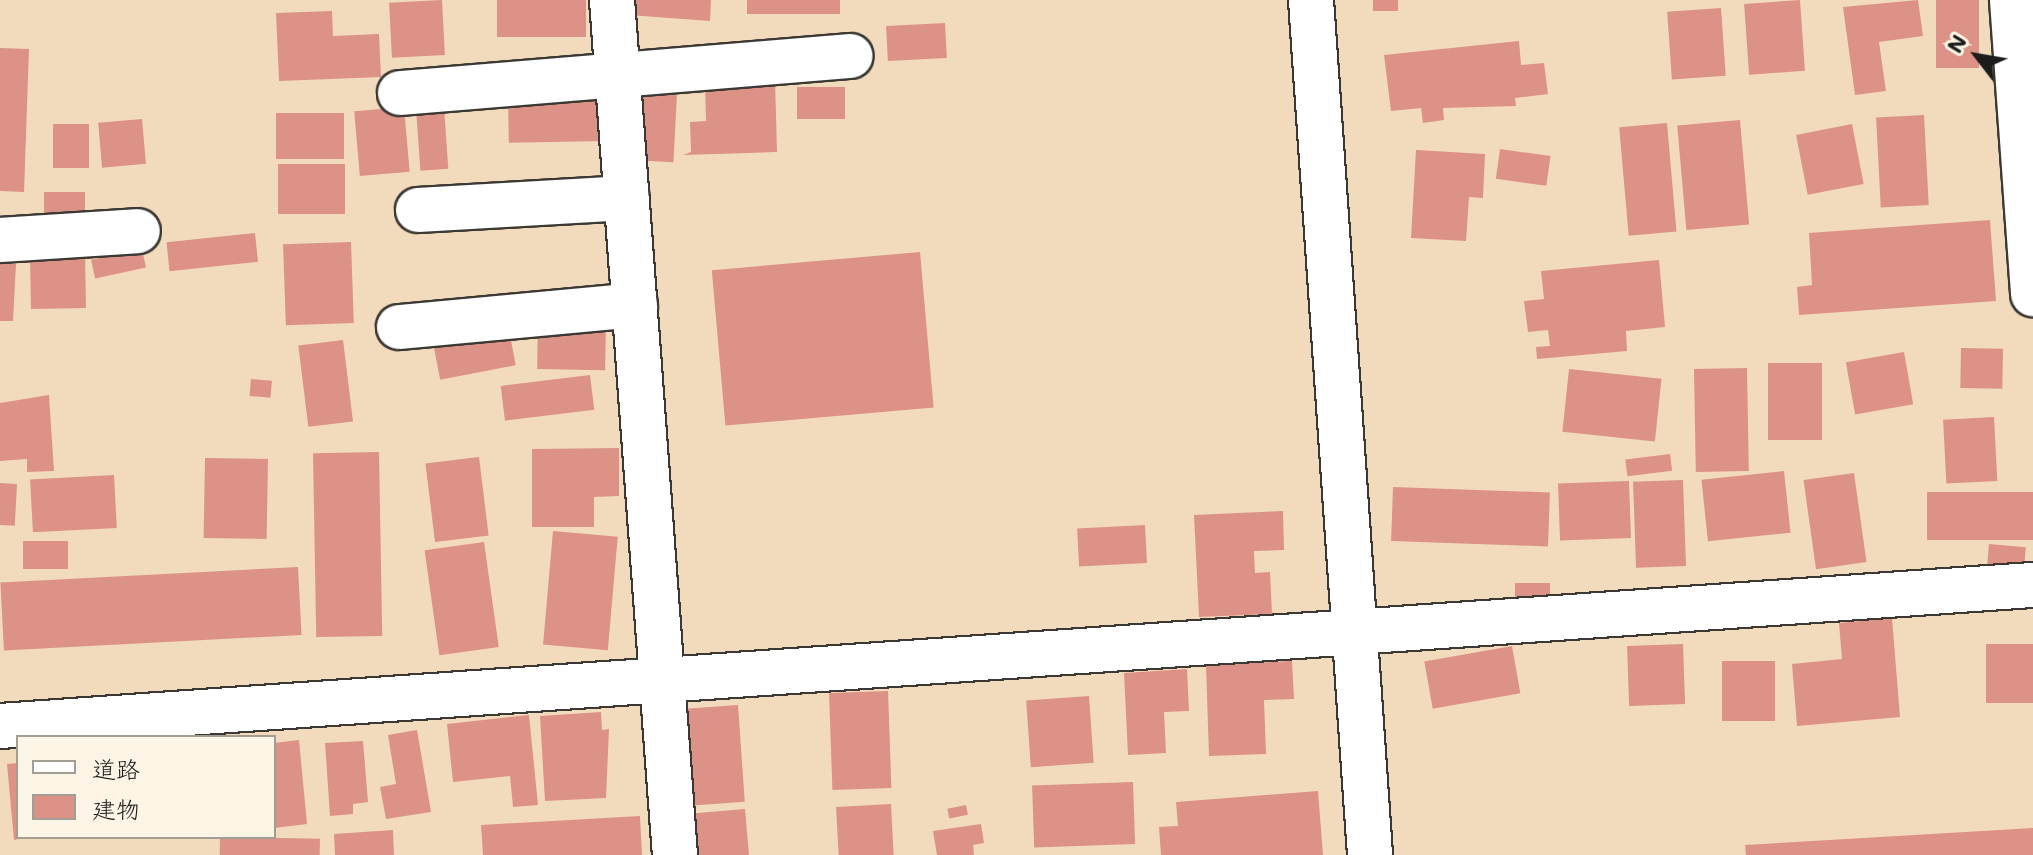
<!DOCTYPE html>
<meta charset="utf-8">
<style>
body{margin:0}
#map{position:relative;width:2033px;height:855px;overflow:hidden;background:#f2dbbc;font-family:Mali,"Klee One",sans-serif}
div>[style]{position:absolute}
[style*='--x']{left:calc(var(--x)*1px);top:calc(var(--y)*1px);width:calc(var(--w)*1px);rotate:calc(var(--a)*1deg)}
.building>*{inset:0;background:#dc9286;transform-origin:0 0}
.roads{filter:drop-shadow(2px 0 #3c3934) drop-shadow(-2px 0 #3c3934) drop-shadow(0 2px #3c3934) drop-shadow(0 -2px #3c3934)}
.minor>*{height:44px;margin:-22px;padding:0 22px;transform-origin:22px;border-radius:22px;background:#fff}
span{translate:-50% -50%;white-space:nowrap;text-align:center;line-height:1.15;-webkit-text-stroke:8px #fcf5e5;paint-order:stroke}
.legend{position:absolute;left:16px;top:735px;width:260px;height:104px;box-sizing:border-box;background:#fcf5e5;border:2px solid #a29e95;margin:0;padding:10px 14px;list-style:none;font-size:24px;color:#1c1c1c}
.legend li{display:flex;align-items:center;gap:16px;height:40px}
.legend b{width:40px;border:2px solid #a29e95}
.north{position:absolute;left:1937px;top:16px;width:80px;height:80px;-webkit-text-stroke:6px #fcf5e5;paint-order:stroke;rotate:301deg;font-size:22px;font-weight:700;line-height:32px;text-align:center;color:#1c1c1c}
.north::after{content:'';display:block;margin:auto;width:28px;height:36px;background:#1c1c1c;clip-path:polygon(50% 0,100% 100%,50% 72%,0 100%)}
</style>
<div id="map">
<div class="building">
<div style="left:442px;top:0;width:55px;height:53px;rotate:87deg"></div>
<div style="left:497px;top:0;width:89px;height:37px"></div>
<div style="clip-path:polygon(631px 0,711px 0,710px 21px,629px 15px)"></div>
<div style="left:747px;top:0;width:93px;height:14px"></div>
<div style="left:1373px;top:0;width:25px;height:11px"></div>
<div style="left:1800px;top:0;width:71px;height:56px;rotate:86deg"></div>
<div style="clip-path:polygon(1918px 0,1923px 36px,1879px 42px,1886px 91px,1855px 95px,1843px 7px)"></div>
<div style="left:1936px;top:0;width:43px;height:68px"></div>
<div style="left:1721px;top:8px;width:68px;height:54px;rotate:86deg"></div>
<div style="clip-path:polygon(332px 11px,333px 36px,379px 34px,381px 77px,279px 81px,276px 13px)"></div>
<div style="left:945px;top:23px;width:35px;height:59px;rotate:87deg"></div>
<div style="clip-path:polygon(1519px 41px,1521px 65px,1544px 63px,1548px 94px,1515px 98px,1516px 106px,1443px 108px,1444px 120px,1423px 123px,1421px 108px,1391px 111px,1384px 55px)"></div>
<div style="clip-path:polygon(0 48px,29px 49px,24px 192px,0 191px)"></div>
<div style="clip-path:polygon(775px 79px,777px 152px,683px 155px,691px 152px,690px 122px,706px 121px,705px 81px)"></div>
<div style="left:797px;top:87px;width:48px;height:32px"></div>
<div style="left:632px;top:93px;width:45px;height:67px;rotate:3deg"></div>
<div style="left:604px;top:95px;width:46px;height:96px;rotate:89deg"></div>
<div style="left:404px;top:107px;width:65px;height:50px;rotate:85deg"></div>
<div style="left:444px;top:107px;width:62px;height:28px;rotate:86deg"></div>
<div style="left:344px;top:113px;width:46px;height:68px;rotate:90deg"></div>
<div style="left:1924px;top:115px;width:90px;height:48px;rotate:87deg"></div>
<div style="left:142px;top:119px;width:45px;height:44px;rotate:85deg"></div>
<div style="left:1740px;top:120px;width:105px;height:63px;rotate:85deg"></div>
<div style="left:1667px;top:123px;width:109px;height:48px;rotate:85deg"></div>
<div style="left:53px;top:124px;width:36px;height:44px"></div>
<div style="left:1852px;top:124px;width:61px;height:57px;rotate:79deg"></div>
<div style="left:1500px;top:149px;width:51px;height:30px;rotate:8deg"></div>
<div style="clip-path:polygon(1416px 150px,1485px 154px,1483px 198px,1469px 197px,1466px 241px,1411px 238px)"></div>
<div style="left:278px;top:164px;width:67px;height:50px"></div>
<div style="left:44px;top:192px;width:41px;height:29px"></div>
<div style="clip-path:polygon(1990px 220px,1996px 301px,1799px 315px,1797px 287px,1812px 285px,1809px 233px)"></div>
<div style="left:255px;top:233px;width:29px;height:89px;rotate:84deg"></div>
<div style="left:351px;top:242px;width:81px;height:68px;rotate:88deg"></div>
<div style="left:142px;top:249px;width:19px;height:52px;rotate:78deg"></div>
<div style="left:85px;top:252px;width:56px;height:55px;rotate:89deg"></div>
<div style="left:920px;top:252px;width:156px;height:209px;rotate:85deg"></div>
<div style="clip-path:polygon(1659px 260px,1665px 327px,1626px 331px,1627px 351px,1537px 359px,1536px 347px,1550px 346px,1548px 330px,1528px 332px,1524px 301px,1544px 299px,1541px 271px)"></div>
<div style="clip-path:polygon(0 264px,16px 264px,13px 321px,0 321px)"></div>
<div style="left:538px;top:318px;width:68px;height:51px;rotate:1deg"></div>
<div style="left:507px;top:320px;width:46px;height:77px;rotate:79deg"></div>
<div style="left:343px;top:340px;width:82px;height:45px;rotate:83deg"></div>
<div style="left:1961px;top:348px;width:42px;height:40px;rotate:1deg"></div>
<div style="left:1904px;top:352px;width:53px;height:59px;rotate:80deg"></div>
<div style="left:1768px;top:363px;width:54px;height:77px"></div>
<div style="left:1747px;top:368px;width:103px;height:53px;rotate:89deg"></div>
<div style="left:1569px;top:369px;width:93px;height:63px;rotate:6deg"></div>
<div style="left:590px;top:375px;width:35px;height:90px;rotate:83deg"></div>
<div style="left:251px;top:379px;width:21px;height:17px;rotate:5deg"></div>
<div style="clip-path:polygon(49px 395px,54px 471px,27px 472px,27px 459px,0 461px,0 403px)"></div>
<div style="left:1994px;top:417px;width:64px;height:51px;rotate:87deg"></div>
<div style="clip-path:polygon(619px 448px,619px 496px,594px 497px,594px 527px,532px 527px,532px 449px)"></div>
<div style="left:379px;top:452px;width:184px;height:66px;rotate:89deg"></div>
<div style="left:1670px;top:454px;width:17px;height:45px;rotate:83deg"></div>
<div style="left:479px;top:457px;width:79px;height:54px;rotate:83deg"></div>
<div style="left:268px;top:459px;width:80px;height:63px;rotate:91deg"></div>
<div style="left:1784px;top:471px;width:62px;height:83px;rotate:84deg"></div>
<div style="left:1854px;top:473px;width:90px;height:51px;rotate:82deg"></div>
<div style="left:114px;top:475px;width:53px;height:84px;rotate:87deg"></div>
<div style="left:1683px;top:480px;width:86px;height:50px;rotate:88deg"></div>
<div style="left:1629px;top:481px;width:57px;height:71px;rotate:88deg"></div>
<div style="left:0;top:483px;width:17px;height:42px;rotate:3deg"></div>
<div style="left:1393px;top:487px;width:157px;height:54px;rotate:2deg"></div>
<div style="left:2033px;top:492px;width:48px;height:106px;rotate:90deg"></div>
<div style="clip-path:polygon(1283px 511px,1284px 550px,1254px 551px,1255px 573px,1270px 572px,1272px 614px,1199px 617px,1194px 515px)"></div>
<div style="left:1145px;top:525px;width:38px;height:68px;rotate:87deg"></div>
<div style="left:553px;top:531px;width:65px;height:114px;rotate:5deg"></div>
<div style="left:23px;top:541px;width:45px;height:28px"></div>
<div style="left:484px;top:542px;width:106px;height:60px;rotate:82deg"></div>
<div style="left:1989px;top:544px;width:37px;height:22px;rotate:5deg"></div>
<div style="left:298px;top:567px;width:68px;height:298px;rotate:87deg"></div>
<div style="left:1515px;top:583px;width:35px;height:21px"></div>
<div style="clip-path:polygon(1892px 618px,1900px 717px,1797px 726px,1792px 664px,1842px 659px,1839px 623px)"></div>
<div style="left:1683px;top:644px;width:60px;height:56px;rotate:88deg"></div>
<div style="left:2033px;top:644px;width:59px;height:47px;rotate:90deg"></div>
<div style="left:1512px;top:646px;width:48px;height:89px;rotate:80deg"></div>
<div style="clip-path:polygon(1292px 661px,1294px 699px,1264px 700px,1266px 754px,1209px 756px,1206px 665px)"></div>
<div style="left:1722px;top:661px;width:53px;height:60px"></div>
<div style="clip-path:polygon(1187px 669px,1189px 711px,1164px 712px,1166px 753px,1128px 755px,1124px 673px)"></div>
<div style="left:888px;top:691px;width:97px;height:59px;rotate:88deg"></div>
<div style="left:1089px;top:696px;width:67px;height:63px;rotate:86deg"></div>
<div style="left:738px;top:705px;width:97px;height:56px;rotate:86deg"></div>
<div style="clip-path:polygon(601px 712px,602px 730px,609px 729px,606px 798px,545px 801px,540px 716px)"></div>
<div style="clip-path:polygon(529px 715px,538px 805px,513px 807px,510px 776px,453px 782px,447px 724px)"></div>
<div style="clip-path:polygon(417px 730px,431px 812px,386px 819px,380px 787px,396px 784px,388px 735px)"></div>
<div style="clip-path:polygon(299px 740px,307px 824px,274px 828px,274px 743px)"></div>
<div style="clip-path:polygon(363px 741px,368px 802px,353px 804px,353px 814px,330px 816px,325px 743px)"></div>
<div style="clip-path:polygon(18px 763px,18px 839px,14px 840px,7px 764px)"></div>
<div style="left:1133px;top:782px;width:62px;height:101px;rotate:88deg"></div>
<div style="clip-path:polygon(1318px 791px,1323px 855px,1161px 855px,1159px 827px,1178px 826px,1176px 802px)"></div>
<div style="left:891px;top:804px;width:51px;height:55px;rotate:87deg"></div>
<div style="left:966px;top:805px;width:10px;height:19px;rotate:79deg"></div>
<div style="left:745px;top:809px;width:46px;height:53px;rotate:85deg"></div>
<div style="clip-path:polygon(640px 816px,642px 855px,483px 855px,481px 825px)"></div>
<div style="clip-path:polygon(981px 824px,984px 843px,973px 845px,974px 855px,937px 855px,933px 831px)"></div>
<div style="clip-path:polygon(2033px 828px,2033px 855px,1746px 855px,1745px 845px)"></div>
<div style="clip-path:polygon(393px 830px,394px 855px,335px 855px,334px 834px)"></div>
<div style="left:220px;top:837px;width:100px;height:18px;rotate:1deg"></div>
</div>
<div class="roads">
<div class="minor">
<div style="--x:612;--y:0;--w:857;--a:85.79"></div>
<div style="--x:1311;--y:0;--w:857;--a:86.05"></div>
<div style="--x:2012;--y:0;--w:295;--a:85.9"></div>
<div style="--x:400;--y:93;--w:452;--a:-4.7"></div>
<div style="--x:418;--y:210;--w:209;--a:-3.3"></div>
<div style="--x:0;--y:240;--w:138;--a:-3.7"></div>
<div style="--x:399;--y:327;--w:237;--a:-5.3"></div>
<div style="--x:0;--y:726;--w:2038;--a:-3.97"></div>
</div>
</div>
<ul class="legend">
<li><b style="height:10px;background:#fff"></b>道路</li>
<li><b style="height:22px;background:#dc9286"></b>建物</li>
</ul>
<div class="north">N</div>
</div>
